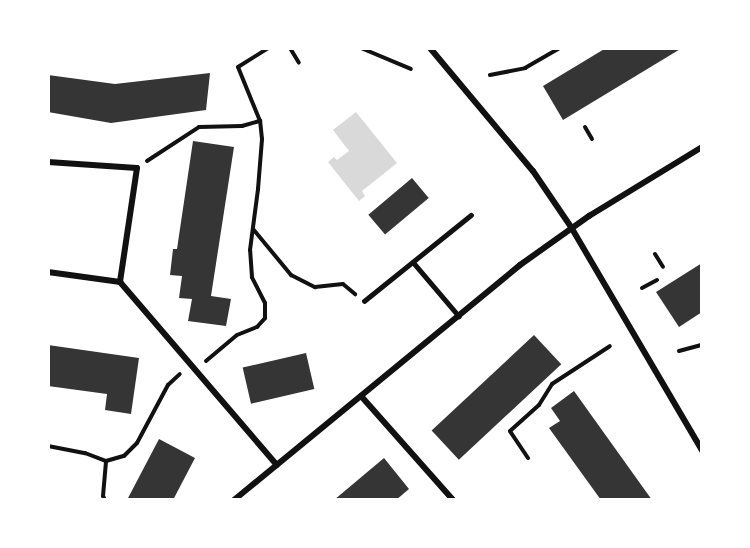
<!DOCTYPE html>
<style>
body{margin:0}
#map{position:relative;width:750px;height:548px;overflow:hidden;background:#fff;font-family:Overpass,sans-serif}
div>[style]{position:absolute}
[style*='--x']{left:calc(var(--x)*1px);top:calc(var(--y)*1px);width:calc(var(--w)*1px);rotate:calc(var(--a)*1deg)}
.water>*{inset:0;background:#d9d9d9}
.building>*{inset:0;background:#353535;transform-origin:0 0}
.path>*{height:4px;margin:-2px;padding:0 2px;transform-origin:2px;border-radius:2px;background:#111}
.service>*{height:4.5px;margin:-2.25px;padding:0 2.25px;transform-origin:2.25px;border-radius:2.25px;background:#111}
.minor>*{height:6px;margin:-3px;padding:0 3px;transform-origin:3px;border-radius:3px;background:#111}
span{translate:-50% -50%;white-space:nowrap;text-align:center;line-height:1.15;-webkit-text-stroke:6px #fff;paint-order:stroke}
.frame{position:absolute;inset:0;border:50px solid #fff;pointer-events:none}
</style>
<div id="map">
<div class="water">
<div style="clip-path:polygon(356px 112px,397px 163px,362px 191px,365px 196px,359px 201px,328px 162px,334px 157px,337px 160px,349px 151px,333px 130px)"></div>
</div>
<div class="building">
<div style="clip-path:polygon(606px 48px,682px 48px,563px 120px,543px 86px)"></div>
<div style="clip-path:polygon(210px 73px,206px 110px,111px 123px,48px 112px,48px 75px,115px 84px)"></div>
<div style="clip-path:polygon(193px 141px,234px 147px,211px 296px,231px 299px,226px 326px,188px 321px,192px 299px,179px 298px,182px 276px,170px 275px,173px 249px,177px 249px)"></div>
<div style="left:412px;top:178px;width:26px;height:57px;rotate:50deg"></div>
<div style="clip-path:polygon(702px 263px,702px 312px,679px 327px,656px 292px)"></div>
<div style="left:534px;top:335px;width:40px;height:140px;rotate:47deg"></div>
<div style="clip-path:polygon(48px 345px,139px 358px,131px 414px,105px 410px,107px 394px,48px 386px)"></div>
<div style="left:306px;top:353px;width:37px;height:65px;rotate:77deg"></div>
<div style="clip-path:polygon(574px 391px,652px 500px,601px 500px,549px 428px,560px 421px,551px 408px)"></div>
<div style="clip-path:polygon(159px 439px,195px 458px,173px 500px,127px 500px)"></div>
<div style="clip-path:polygon(384px 458px,409px 489px,396px 500px,334px 500px)"></div>
</div>
<div class="path">
<div style="--x:290;--y:48;--w:17;--a:59"></div>
<div style="--x:361;--y:48;--w:54;--a:22.8"></div>
<div style="--x:490;--y:75;--w:36;--a:-11"></div>
<div style="--x:525;--y:68;--w:39;--a:-30"></div>
<div style="--x:585;--y:127;--w:14;--a:60"></div>
<div style="--x:147;--y:161;--w:62;--a:-33.2"></div>
<div style="--x:199;--y:127;--w:43;--a:-1.3"></div>
<div style="--x:242;--y:126;--w:19;--a:-16"></div>
<div style="--x:260;--y:121;--w:58;--a:-112.2"></div>
<div style="--x:238;--y:67;--w:36;--a:-32"></div>
<div style="--x:253;--y:229;--w:60;--a:50.4"></div>
<div style="--x:291;--y:275;--w:27;--a:27"></div>
<div style="--x:315;--y:287;--w:28;--a:-6"></div>
<div style="--x:343;--y:284;--w:16;--a:40"></div>
<div style="--x:655;--y:254;--w:15;--a:58"></div>
<div style="--x:642;--y:288;--w:17;--a:-28"></div>
<div style="--x:679;--y:351;--w:24;--a:-15"></div>
<div style="--x:206;--y:361;--w:40;--a:-40"></div>
<div style="--x:237;--y:335;--w:22;--a:-22"></div>
<div style="--x:257;--y:327;--w:12;--a:-48"></div>
<div style="--x:265;--y:318;--w:15;--a:-90"></div>
<div style="--x:265;--y:303;--w:29;--a:-117"></div>
<div style="--x:252;--y:277;--w:27;--a:-94"></div>
<div style="--x:250;--y:250;--w:62;--a:-82.5"></div>
<div style="--x:258;--y:189;--w:50;--a:-85.4"></div>
<div style="--x:262;--y:139;--w:18;--a:-96"></div>
<div style="--x:48;--y:446;--w:38;--a:11"></div>
<div style="--x:85;--y:453;--w:22;--a:21"></div>
<div style="--x:106;--y:461;--w:19;--a:-16"></div>
<div style="--x:124;--y:456;--w:18;--a:-45"></div>
<div style="--x:137;--y:443;--w:66;--a:-61.9"></div>
<div style="--x:168;--y:385;--w:16;--a:-43"></div>
<div style="--x:528;--y:458;--w:32;--a:-124"></div>
<div style="--x:510;--y:431;--w:39;--a:-42"></div>
<div style="--x:539;--y:405;--w:25;--a:-58"></div>
<div style="--x:552;--y:384;--w:69;--a:-33.2"></div>
<div style="--x:105;--y:500;--w:4;--a:-117"></div>
<div style="--x:103;--y:496;--w:35;--a:-85"></div>
</div>
<div class="service">
<div style="--x:413;--y:262;--w:71;--a:49.6"></div>
<div style="--x:364;--y:301;--w:137;--a:-38.8"></div>
</div>
<div class="minor">
<div style="--x:430;--y:48;--w:160;--a:50.1"></div>
<div style="--x:533;--y:171;--w:68;--a:55.8"></div>
<div style="--x:571;--y:227;--w:259;--a:59.6"></div>
<div style="--x:48;--y:162;--w:89;--a:3.9"></div>
<div style="--x:137;--y:168;--w:115;--a:98.5"></div>
<div style="--x:48;--y:272;--w:73;--a:7.9"></div>
<div style="--x:120;--y:282;--w:241;--a:49.4"></div>
<div style="--x:361;--y:396;--w:139;--a:48.5"></div>
<div style="--x:234;--y:500;--w:370;--a:-39.4"></div>
<div style="--x:520;--y:265;--w:85;--a:-35.4"></div>
<div style="--x:589;--y:216;--w:132;--a:-31.4"></div>
</div>
<div class="frame"></div>
</div>
